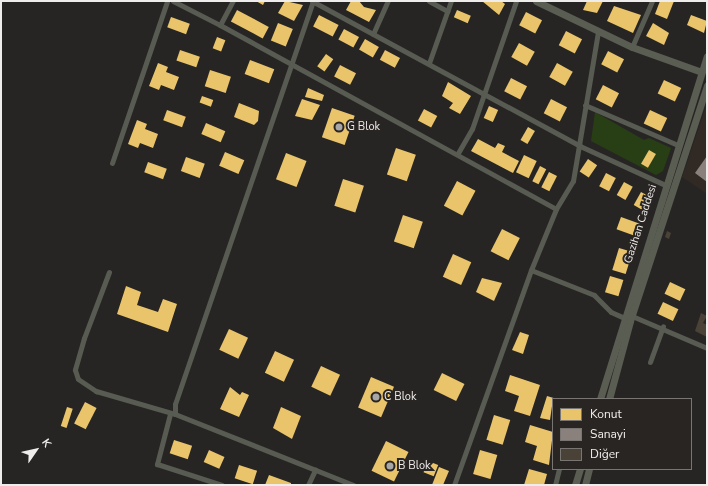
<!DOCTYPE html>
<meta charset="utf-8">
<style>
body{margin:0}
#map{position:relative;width:708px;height:486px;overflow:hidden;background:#272524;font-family:"Nunito Sans",sans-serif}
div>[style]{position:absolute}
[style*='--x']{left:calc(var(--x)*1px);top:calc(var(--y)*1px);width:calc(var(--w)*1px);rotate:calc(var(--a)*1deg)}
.built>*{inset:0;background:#312923}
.green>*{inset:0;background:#283f16}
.homes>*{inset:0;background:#e9c46a;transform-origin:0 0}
.industry>*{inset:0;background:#8a817c}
.building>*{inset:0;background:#4a4236}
.street>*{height:5px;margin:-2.5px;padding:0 2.5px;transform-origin:2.5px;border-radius:2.5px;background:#585b51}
.secondary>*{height:7px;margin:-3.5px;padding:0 3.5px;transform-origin:3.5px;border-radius:3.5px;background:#5a5d52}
.dots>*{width:11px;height:11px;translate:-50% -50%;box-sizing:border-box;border:2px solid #282523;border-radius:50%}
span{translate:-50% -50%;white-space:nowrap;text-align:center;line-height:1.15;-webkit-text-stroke:4px #282523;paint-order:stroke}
.poi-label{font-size:11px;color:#efedeb}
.left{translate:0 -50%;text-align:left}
.street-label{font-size:11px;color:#efedeb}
.frame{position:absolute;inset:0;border:2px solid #efedeb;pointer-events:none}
.legend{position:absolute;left:552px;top:398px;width:140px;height:72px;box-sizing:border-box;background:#282523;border:1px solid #787573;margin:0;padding:5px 7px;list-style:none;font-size:12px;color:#efedeb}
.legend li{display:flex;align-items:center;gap:8px;height:20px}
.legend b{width:20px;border:1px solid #787573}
.north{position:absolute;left:16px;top:430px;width:40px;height:40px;-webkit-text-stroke:3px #282523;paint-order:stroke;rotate:56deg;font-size:11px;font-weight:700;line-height:16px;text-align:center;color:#efedeb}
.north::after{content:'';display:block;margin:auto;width:14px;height:18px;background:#efedeb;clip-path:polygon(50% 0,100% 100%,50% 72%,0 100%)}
</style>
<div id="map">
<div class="built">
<div style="clip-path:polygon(707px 104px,707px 194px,682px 177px)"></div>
</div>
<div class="green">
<div style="clip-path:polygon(595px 112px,644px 140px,649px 138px,671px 148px,663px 171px,656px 175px,591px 141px)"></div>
</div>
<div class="homes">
<div style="clip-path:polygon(256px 1px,265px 1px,263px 5px)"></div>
<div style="clip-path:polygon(285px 1px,303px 5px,294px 21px,278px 13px)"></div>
<div style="clip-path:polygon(351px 1px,359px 1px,364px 7px,376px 10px,369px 22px,346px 10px)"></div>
<div style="clip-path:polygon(482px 1px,501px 1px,505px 4px,499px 15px)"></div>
<div style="clip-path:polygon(587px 1px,603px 1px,597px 13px,583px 10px)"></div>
<div style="clip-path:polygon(660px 1px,674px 1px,667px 19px,655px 14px)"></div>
<div style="clip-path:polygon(614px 6px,641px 15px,633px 33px,607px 21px)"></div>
<div style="left:237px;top:10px;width:36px;height:13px;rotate:28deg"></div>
<div style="left:457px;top:10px;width:15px;height:8px;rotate:23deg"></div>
<div style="left:526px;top:12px;width:18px;height:15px;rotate:27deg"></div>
<div style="left:319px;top:15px;width:22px;height:13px;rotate:27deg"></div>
<div style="clip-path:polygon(691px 15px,707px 21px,704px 33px,687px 25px)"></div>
<div style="left:171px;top:17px;width:20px;height:11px;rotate:20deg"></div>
<div style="left:278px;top:23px;width:16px;height:19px;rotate:22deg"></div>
<div style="clip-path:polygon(653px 23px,669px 33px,664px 45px,646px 36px)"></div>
<div style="left:344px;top:29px;width:17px;height:12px;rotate:28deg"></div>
<div style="left:566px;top:31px;width:18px;height:16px;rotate:27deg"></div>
<div style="left:217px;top:37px;width:9px;height:12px;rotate:21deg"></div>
<div style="left:365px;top:39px;width:16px;height:12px;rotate:30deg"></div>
<div style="left:519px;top:43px;width:18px;height:16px;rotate:29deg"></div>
<div style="left:180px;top:50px;width:21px;height:11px;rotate:19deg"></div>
<div style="left:385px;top:50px;width:17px;height:11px;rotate:28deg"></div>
<div style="left:608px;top:51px;width:18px;height:15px;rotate:27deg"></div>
<div style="left:326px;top:54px;width:9px;height:15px;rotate:36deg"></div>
<div style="left:250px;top:60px;width:26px;height:15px;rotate:21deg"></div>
<div style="clip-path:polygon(158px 63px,168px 67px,166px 72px,179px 77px,174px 90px,161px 85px,159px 90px,149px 86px)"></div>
<div style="left:557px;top:63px;width:18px;height:16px;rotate:29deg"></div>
<div style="left:340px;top:65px;width:18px;height:13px;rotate:27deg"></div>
<div style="left:210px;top:70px;width:22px;height:17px;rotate:18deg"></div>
<div style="left:511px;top:78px;width:18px;height:15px;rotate:27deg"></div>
<div style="left:664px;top:80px;width:19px;height:15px;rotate:25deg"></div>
<div style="clip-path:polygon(448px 82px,471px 96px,460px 114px,449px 108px,453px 103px,442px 96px)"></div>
<div style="left:603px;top:85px;width:18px;height:16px;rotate:27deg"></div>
<div style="clip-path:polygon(308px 88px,324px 95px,322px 101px,305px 97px)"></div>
<div style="left:202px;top:96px;width:12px;height:7px;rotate:20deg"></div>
<div style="clip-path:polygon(302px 99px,320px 105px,312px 120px,295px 116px)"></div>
<div style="left:551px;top:99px;width:18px;height:16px;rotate:27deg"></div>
<div style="clip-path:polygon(239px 103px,259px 111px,258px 121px,254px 125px,234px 117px)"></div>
<div style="left:489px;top:106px;width:10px;height:13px;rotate:24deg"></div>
<div style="left:332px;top:108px;width:24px;height:31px;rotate:19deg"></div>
<div style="left:424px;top:109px;width:15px;height:13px;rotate:28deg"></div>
<div style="left:167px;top:110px;width:20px;height:11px;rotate:20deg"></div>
<div style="left:650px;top:110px;width:19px;height:15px;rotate:25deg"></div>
<div style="clip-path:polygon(137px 120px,147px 124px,145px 129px,158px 134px,153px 148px,140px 143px,138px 148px,128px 144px)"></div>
<div style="left:206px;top:123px;width:21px;height:12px;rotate:23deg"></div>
<div style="left:528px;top:127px;width:8px;height:15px;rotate:30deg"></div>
<div style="clip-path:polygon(478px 139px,495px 148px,498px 143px,505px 146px,502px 152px,519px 161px,513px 173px,471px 151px)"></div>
<div style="left:396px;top:148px;width:21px;height:28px;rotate:19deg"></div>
<div style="left:649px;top:150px;width:8px;height:16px;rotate:30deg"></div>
<div style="left:225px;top:152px;width:21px;height:15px;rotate:23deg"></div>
<div style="left:286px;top:153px;width:22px;height:28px;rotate:21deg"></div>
<div style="left:524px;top:155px;width:14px;height:19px;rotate:25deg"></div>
<div style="left:186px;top:157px;width:20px;height:15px;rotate:20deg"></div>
<div style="left:588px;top:159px;width:11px;height:15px;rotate:34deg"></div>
<div style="left:148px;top:162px;width:20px;height:11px;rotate:20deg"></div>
<div style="left:540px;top:166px;width:7px;height:17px;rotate:27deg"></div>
<div style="left:549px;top:172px;width:9px;height:17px;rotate:27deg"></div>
<div style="left:606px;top:173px;width:11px;height:15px;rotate:27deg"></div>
<div style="left:343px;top:179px;width:22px;height:28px;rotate:18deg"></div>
<div style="left:457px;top:181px;width:21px;height:28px;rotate:28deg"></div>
<div style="left:624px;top:182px;width:10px;height:15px;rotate:29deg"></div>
<div style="left:641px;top:192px;width:10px;height:15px;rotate:29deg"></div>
<div style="left:403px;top:215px;width:21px;height:28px;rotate:19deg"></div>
<div style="left:621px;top:217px;width:20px;height:13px;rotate:20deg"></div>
<div style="left:502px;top:229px;width:20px;height:25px;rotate:27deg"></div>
<div style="left:619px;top:248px;width:14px;height:23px;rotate:17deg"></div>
<div style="left:453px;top:254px;width:20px;height:25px;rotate:24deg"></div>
<div style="left:610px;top:276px;width:14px;height:17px;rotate:17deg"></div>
<div style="clip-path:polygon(482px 278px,502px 283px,494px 301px,476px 292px)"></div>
<div style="left:670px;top:282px;width:17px;height:13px;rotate:25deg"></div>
<div style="clip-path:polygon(126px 286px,141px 292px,137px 305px,158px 312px,163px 299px,177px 304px,168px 332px,117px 314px)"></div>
<div style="left:663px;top:302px;width:17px;height:13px;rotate:25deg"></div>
<div style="left:229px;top:329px;width:21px;height:23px;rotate:25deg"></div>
<div style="clip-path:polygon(520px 332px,529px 335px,523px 354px,512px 350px)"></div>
<div style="left:275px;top:351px;width:21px;height:24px;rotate:25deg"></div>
<div style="left:321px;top:366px;width:21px;height:23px;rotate:25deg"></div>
<div style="left:442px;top:373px;width:25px;height:19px;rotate:26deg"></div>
<div style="clip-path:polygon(510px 375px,540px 385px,530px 416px,514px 411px,519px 396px,505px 391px)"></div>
<div style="left:371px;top:377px;width:25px;height:33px;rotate:23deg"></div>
<div style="clip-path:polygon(230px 387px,240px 395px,242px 392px,249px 395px,239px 417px,220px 409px)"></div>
<div style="clip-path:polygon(547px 396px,557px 399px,553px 399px,550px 420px,540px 418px)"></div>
<div style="left:85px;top:402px;width:13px;height:24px;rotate:27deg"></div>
<div style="left:67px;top:407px;width:6px;height:20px;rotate:18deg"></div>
<div style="clip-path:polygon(281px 407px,301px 416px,292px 439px,273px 428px)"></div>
<div style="left:494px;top:415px;width:17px;height:26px;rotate:17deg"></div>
<div style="clip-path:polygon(530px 425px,553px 432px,549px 465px,533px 460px,537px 446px,525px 442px)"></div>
<div style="left:174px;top:440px;width:19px;height:14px;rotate:18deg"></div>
<div style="left:386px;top:441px;width:25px;height:33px;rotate:26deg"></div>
<div style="left:209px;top:450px;width:17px;height:13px;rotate:24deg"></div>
<div style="left:480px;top:450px;width:18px;height:25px;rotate:16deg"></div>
<div style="left:428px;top:461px;width:11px;height:12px;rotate:22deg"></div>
<div style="left:239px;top:465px;width:19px;height:14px;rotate:18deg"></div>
<div style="clip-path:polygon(439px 467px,449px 471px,443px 485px,432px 485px)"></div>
<div style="clip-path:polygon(529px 469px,547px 474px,544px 485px,524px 485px)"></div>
<div style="clip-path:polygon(269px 475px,291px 483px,291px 485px,265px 485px)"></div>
</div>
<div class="industry">
<div style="clip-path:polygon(707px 156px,707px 182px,695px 173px)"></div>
</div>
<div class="building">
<div style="clip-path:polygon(667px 231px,671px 233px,669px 239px,665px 237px)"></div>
<div style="clip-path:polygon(701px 313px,707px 316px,703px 323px,707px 325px,707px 337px,695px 331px)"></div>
</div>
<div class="street">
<div style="--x:173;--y:1;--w:53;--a:27.1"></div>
<div style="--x:220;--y:25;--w:27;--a:-62"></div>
<div style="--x:312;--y:1;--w:305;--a:28.4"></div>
<div style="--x:580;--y:146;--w:94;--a:24.6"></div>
<div style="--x:429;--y:1;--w:21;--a:29"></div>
<div style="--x:220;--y:25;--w:383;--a:28.7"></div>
<div style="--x:373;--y:34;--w:36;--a:-66"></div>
<div style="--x:632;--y:47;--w:50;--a:-66.5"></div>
<div style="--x:429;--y:63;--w:66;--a:-70.5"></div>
<div style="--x:585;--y:105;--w:101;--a:23.3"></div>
<div style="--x:458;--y:153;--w:28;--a:-60"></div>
<div style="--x:472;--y:129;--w:135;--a:-71"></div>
<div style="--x:112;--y:163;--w:171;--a:-71.2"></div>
<div style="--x:531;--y:270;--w:68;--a:21.6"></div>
<div style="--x:594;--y:295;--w:24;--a:45"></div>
<div style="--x:611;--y:312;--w:12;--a:24"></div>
<div style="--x:109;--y:272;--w:71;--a:110.7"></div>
<div style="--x:84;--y:338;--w:33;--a:106"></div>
<div style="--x:75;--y:370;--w:9;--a:72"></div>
<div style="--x:78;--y:379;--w:22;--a:34"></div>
<div style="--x:96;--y:391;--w:82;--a:16.2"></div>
<div style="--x:175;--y:414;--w:192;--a:21.7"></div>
<div style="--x:632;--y:316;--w:82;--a:23.1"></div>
<div style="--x:650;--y:362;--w:38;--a:-70"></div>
<div style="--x:170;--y:414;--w:52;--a:104.6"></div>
<div style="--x:157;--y:464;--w:68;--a:17.9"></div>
<div style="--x:175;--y:414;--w:10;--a:-90"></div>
<div style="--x:175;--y:404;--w:426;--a:-71.1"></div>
<div style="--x:308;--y:485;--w:17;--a:-65"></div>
<div style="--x:454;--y:485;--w:228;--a:-70.3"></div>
<div style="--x:531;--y:270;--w:66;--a:-67.7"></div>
<div style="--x:556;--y:209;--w:33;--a:-59"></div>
<div style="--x:573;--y:181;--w:152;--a:-80.5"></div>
<div style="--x:555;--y:485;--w:16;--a:-76"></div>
</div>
<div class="secondary">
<div style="--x:536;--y:1;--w:106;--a:25.6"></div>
<div style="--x:632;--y:47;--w:74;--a:19.7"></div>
<div style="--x:600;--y:399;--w:359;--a:-72.7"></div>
<div style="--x:609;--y:399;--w:81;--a:-74.9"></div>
<div style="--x:630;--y:321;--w:248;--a:-71.9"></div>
<div style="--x:575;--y:485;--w:17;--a:-73"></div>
<div style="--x:585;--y:485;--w:16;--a:-76"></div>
</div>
<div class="dots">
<div style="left:339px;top:127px;background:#a9a7a5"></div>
<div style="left:376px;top:397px;background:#a9a7a5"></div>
<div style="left:390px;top:466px;background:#a9a7a5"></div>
</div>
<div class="poi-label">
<span class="left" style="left:347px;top:127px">G Blok</span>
<span class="left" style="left:384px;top:397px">C Blok</span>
<span class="left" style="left:398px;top:466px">B Blok</span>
</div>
<div class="street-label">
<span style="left:641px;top:224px;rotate:-72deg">Gazihan Caddesi</span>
</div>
<div class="frame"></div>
<ul class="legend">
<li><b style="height:11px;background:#e9c46a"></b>Konut</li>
<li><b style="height:11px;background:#8a817c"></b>Sanayi</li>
<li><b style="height:11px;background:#4a4236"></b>Diğer</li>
</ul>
<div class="north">K</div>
</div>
